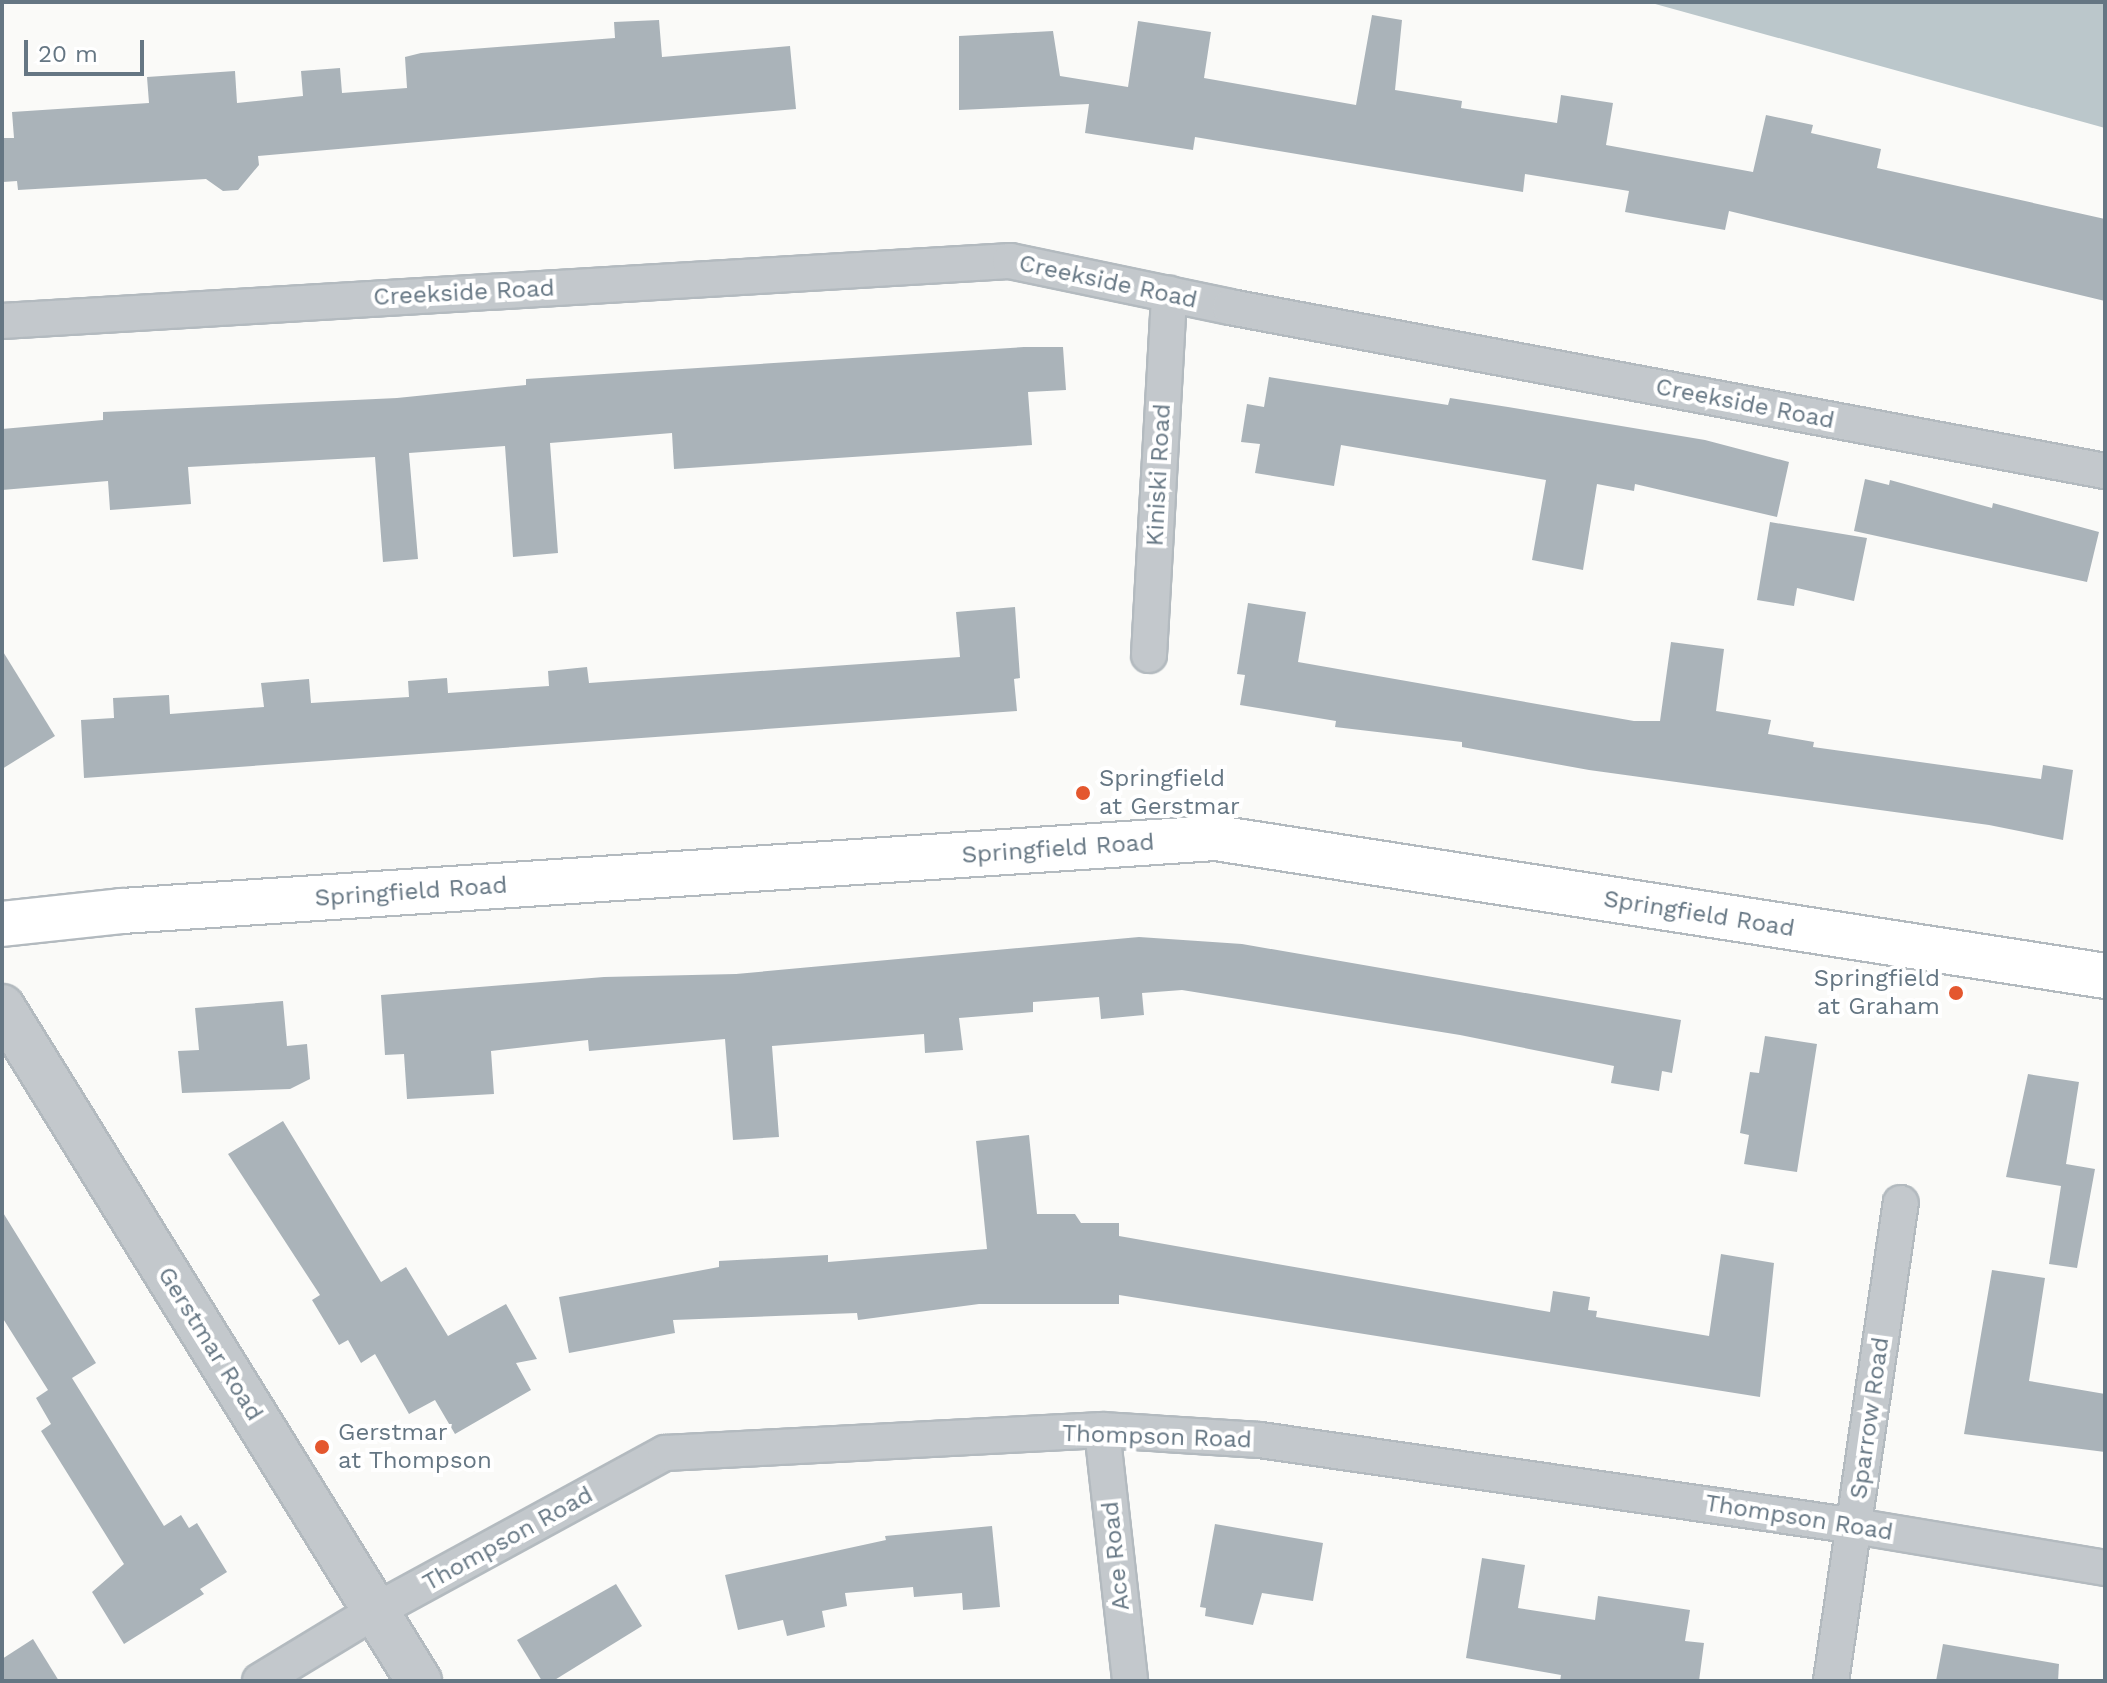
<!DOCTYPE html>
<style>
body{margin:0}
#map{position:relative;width:2107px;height:1683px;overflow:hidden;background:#fafaf8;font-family:"Work Sans",sans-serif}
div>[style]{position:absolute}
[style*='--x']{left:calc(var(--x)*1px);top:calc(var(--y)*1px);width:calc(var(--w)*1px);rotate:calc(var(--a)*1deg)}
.water>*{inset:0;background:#bbc7cb}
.building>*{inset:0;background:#aab3b9}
.roads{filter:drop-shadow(2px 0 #b3babf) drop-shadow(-2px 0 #b3babf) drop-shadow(0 2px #b3babf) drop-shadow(0 -2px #b3babf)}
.minor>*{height:34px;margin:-17px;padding:0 17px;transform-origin:17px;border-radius:17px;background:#c3c8cc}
.tertiary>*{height:44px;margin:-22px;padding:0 22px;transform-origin:22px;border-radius:22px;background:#c3c8cc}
.secondary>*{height:44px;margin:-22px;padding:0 22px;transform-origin:22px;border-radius:22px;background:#fff}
.dots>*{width:22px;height:22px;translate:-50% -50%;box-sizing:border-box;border:4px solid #fff;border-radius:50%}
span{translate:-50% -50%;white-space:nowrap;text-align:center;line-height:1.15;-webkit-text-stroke:8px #fff;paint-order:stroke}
.street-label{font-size:24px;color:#657683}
.poi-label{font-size:24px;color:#657683}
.left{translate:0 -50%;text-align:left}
.right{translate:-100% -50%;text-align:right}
.frame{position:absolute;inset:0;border:4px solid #657683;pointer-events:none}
.scale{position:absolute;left:24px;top:40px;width:120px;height:36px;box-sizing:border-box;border:4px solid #657683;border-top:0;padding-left:10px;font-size:24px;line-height:28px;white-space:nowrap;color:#657683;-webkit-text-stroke:6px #fff;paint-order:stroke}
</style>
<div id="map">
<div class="water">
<div style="clip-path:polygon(1648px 2px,2105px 2px,2105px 128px)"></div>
</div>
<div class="building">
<div style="clip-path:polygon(1372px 15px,1402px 20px,1395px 90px,1462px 101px,1461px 108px,1557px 123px,1561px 95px,1613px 103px,1606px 145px,1753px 172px,1766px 115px,1813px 125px,1811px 133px,1881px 149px,1877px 168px,2105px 219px,2105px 301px,1729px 211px,1725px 230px,1625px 212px,1629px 191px,1525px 174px,1523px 192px,1195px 137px,1193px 150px,1085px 133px,1089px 104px,959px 110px,959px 36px,1053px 31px,1060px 76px,1128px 87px,1138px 21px,1211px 32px,1204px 78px,1356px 105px)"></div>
<div style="clip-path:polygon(659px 20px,662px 57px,790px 46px,796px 109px,258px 156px,259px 165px,238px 190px,223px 191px,206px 179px,18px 190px,17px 181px,3px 182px,2px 138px,14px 138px,12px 112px,149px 103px,147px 77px,235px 71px,237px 103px,303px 96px,301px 71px,340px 68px,342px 93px,407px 88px,405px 57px,421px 53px,615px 38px,614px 22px)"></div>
<div style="clip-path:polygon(1024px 347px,1063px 347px,1066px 390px,1028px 392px,1032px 445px,674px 469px,672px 433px,550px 443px,558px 553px,513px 557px,505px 446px,409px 453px,418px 559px,383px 562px,375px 457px,188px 467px,191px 504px,110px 510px,108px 481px,2px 490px,2px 429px,103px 420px,103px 412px,397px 398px,526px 385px,526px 379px)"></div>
<div style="clip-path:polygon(1269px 377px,1448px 405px,1450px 398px,1508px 407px,1705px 440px,1789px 462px,1777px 517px,1635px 484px,1634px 491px,1597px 484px,1583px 570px,1532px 560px,1546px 480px,1341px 445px,1334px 486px,1255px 473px,1260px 444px,1241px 442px,1247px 404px,1264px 407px)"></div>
<div style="clip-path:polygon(1865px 479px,1889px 485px,1890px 480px,1992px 508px,1993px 503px,2099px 532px,2087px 582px,1854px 531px)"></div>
<div style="clip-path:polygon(1770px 522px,1867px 538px,1854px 601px,1797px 588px,1794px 606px,1757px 600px)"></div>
<div style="clip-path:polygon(1248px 603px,1306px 612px,1298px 662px,1634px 721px,1660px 721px,1671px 642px,1724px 649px,1716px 711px,1771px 720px,1768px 734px,1814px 742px,1813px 747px,2041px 779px,2043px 765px,2073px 770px,2063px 840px,1989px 825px,1589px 770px,1462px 747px,1462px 742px,1335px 727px,1336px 721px,1240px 705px,1245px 675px,1237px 674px)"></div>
<div style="clip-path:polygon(1015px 607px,1020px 678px,1014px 679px,1017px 711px,84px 778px,81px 720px,114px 718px,113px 698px,169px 695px,170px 714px,264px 707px,261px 683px,309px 679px,311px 703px,409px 697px,408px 681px,447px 678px,448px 693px,549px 686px,548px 671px,587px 667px,589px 683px,960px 657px,956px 612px)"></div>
<div style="clip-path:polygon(2px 650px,55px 736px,2px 769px)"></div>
<div style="clip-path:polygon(1139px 937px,1242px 944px,1681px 1020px,1672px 1073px,1662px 1071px,1659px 1091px,1611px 1083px,1614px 1066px,1460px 1035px,1182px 990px,1142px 993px,1144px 1015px,1101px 1019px,1099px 997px,1033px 1002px,1033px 1012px,959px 1018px,963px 1050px,925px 1053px,924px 1034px,772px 1046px,779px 1137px,733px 1140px,725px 1039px,589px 1051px,588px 1040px,491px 1051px,494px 1094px,407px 1099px,404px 1054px,385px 1055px,381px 995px,604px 977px,736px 974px)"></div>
<div style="clip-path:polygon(283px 1001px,287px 1046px,307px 1044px,310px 1079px,290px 1089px,182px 1093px,178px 1051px,199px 1050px,195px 1008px)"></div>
<div style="clip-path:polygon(1765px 1036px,1817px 1044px,1797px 1172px,1744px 1164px,1749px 1135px,1740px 1133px,1750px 1072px,1759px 1073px)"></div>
<div style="clip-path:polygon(2028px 1074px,2079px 1082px,2066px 1164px,2095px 1169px,2077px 1268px,2049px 1264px,2061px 1186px,2006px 1177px)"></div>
<div style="clip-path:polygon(283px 1121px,381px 1282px,406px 1267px,448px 1336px,506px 1304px,537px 1359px,516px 1363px,531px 1390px,455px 1434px,435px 1400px,409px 1414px,375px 1354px,361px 1363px,348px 1340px,339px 1345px,312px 1300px,320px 1295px,228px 1154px)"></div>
<div style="clip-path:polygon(1029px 1135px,1037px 1214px,1075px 1214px,1081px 1223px,1119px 1223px,1119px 1236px,1550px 1312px,1553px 1291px,1590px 1297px,1588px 1310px,1597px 1311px,1596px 1317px,1709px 1336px,1721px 1254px,1774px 1263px,1760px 1397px,1119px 1295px,1119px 1304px,979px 1304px,858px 1320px,857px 1313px,673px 1320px,675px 1333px,569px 1353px,559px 1297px,719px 1267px,719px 1261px,828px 1255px,828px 1262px,987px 1249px,976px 1141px)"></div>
<div style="clip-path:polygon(2px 1211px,96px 1363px,72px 1378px,164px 1526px,181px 1515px,189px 1528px,197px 1523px,227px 1572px,200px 1589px,204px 1594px,124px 1644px,92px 1592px,124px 1564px,41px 1431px,51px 1424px,36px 1398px,48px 1390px,2px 1317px)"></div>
<div style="clip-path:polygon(1992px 1270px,2045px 1278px,2029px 1381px,2105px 1394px,2105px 1452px,1964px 1434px)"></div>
<div style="clip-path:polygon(1215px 1524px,1323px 1543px,1313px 1601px,1262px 1593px,1253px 1625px,1205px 1616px,1206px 1608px,1200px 1607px)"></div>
<div style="clip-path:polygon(992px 1526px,1000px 1607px,963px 1610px,962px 1593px,914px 1597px,913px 1587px,845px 1593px,847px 1606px,822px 1611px,825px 1627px,787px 1636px,783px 1620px,738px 1630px,725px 1575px,886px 1540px,885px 1536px)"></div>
<div style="clip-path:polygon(1482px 1558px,1525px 1565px,1518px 1608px,1595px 1620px,1598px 1596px,1690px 1610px,1685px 1641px,1704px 1643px,1699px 1681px,1560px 1681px,1561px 1675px,1466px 1658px)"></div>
<div style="clip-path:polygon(616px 1584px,642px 1626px,553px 1681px,542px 1681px,517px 1640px)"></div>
<div style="clip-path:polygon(33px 1639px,59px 1681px,2px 1681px,2px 1659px)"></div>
<div style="clip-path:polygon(1943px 1644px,2059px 1664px,2058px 1681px,1936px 1681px)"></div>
</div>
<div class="roads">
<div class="minor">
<div style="--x:2;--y:321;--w:1010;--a:-3.41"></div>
<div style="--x:1010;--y:261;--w:225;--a:11.8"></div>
<div style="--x:1230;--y:307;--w:890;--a:10.62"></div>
<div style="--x:1149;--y:655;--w:362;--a:-86.8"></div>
<div style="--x:1102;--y:1430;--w:253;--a:83.6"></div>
<div style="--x:260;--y:1681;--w:135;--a:-31.3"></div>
<div style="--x:375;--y:1611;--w:330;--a:-28.6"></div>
<div style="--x:665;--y:1453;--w:438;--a:-3"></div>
<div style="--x:1102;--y:1430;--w:158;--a:3.6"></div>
<div style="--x:1260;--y:1440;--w:601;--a:8.22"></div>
<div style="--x:1855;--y:1526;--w:254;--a:9.5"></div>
<div style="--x:1831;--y:1681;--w:483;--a:-81.7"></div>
</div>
<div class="tertiary">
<div style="--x:2;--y:1007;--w:793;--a:58.26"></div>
</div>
<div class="secondary">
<div style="--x:2;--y:924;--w:121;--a:-6.2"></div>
<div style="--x:122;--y:911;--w:1096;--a:-3.82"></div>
<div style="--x:1216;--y:838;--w:900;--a:8.82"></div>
</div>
</div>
<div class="dots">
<div style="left:1083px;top:793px;background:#e4572e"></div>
<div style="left:1956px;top:993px;background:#e4572e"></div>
<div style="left:322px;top:1447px;background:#e4572e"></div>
</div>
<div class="street-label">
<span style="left:1108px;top:282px;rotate:12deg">Creekside Road</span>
<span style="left:464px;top:293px;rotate:-3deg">Creekside Road</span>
<span style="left:1745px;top:404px;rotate:11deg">Creekside Road</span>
<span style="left:1159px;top:475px;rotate:-87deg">Kiniski Road</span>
<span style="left:1058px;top:849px;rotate:-4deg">Springfield Road</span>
<span style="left:411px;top:892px;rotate:-4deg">Springfield Road</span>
<span style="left:1699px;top:914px;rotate:9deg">Springfield Road</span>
<span style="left:210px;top:1344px;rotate:58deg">Gerstmar Road</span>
<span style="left:1870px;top:1418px;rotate:-82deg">Sparrow Road</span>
<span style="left:1157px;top:1437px;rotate:2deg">Thompson Road</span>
<span style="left:1799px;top:1518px;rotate:9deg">Thompson Road</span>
<span style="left:508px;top:1539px;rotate:-29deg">Thompson Road</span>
<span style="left:1116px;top:1556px;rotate:-96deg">Ace Road</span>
</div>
<div class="poi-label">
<span class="left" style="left:1099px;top:793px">Springfield<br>at Gerstmar</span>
<span class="right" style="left:1940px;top:993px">Springfield<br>at Graham</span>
<span class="left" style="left:338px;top:1447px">Gerstmar<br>at Thompson</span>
</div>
<div class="frame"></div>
<div class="scale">20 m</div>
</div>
